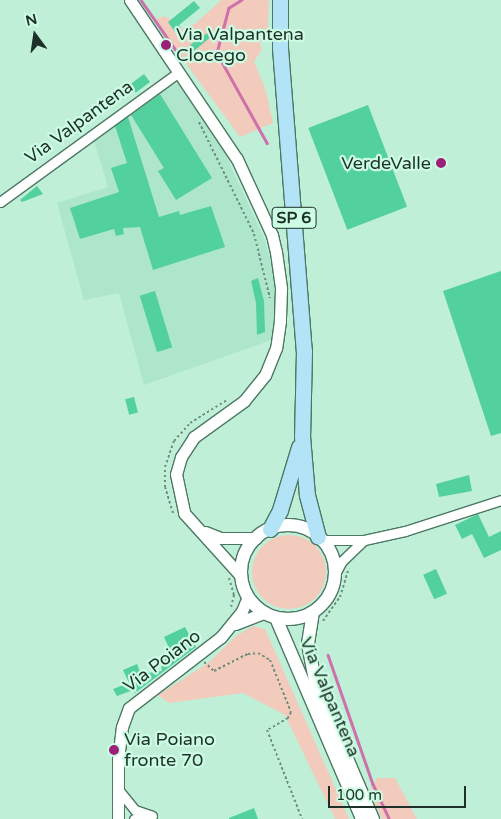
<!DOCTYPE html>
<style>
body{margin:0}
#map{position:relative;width:501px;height:819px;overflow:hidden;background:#bfefd7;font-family:"Varela Round",sans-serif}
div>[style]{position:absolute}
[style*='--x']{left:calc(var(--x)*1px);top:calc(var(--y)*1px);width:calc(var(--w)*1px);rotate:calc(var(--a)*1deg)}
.built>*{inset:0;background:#ade6ca}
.green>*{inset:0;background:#f2cbbc}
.round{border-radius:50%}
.stream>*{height:2.5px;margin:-1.25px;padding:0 1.25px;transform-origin:1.25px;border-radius:1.25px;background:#ce71ab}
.building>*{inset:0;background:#52d09d;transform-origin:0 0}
.path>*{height:2px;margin-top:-1px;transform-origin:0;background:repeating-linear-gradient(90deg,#6e8f7f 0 2.5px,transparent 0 5px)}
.roads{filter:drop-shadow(1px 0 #4b7863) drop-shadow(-1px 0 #4b7863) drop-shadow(0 1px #4b7863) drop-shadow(0 -1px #4b7863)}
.minor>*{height:9px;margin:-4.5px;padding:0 4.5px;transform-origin:4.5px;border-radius:4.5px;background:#fff}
.tertiary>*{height:11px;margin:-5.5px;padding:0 5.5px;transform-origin:5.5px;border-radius:5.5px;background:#fff}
.secondary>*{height:12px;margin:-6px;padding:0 6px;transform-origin:6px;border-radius:6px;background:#fff}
.secondary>.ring{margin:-6px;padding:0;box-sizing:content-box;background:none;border:12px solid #fff;border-radius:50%}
.trunk>*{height:15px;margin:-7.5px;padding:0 7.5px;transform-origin:7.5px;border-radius:7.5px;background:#b2e3f6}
.dots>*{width:14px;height:14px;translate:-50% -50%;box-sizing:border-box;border:2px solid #ccfde4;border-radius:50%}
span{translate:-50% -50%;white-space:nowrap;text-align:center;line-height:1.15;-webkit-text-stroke:4.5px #ccfde4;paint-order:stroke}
.shield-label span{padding:1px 4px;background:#ccfde4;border:1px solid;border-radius:4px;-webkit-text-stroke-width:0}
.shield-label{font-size:16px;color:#1e3128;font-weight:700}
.poi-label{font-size:18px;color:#1e3128}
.left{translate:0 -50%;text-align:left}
.right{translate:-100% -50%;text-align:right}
.street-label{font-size:18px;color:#1e3128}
.north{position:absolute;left:10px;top:10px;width:50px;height:50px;-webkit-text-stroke:4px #ccfde4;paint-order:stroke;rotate:346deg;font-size:14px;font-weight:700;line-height:20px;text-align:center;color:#1e3128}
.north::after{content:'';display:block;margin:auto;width:18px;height:22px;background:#1e3128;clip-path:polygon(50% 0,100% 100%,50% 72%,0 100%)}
.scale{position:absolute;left:328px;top:786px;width:138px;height:22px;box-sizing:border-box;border:2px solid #1e3128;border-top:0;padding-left:6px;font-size:15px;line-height:18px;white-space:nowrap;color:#1e3128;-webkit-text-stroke:4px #ccfde4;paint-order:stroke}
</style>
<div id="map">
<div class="built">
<div style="clip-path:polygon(181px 82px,216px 134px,264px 238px,281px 297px,286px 335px,144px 385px,119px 293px,84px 300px,57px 203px,108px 187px,94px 141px,160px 91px)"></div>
</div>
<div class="green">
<div style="clip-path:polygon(221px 0,269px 0,268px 28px,260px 44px,262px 50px,254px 61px,266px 91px,273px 123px,240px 137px,154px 20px,165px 16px,183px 29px,195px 24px)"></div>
<div class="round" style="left:252px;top:535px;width:74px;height:74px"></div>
<div style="clip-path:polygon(253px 626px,265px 629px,349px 819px,335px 819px,285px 715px,243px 693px,169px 703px,158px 695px,208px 663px,236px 636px)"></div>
<div style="clip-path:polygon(377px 778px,395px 778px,417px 819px,382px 819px,370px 791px)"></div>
</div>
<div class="stream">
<div style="--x:141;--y:0;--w:72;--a:55.2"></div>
<div style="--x:242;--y:0;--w:15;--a:148"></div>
<div style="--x:229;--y:8;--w:47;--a:104.9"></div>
<div style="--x:217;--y:53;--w:103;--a:60.9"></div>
<div style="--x:328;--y:655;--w:137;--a:70.8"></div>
<div style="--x:373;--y:784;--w:38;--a:65"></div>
</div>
<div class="building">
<div style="clip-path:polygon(194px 1px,200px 8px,179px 25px,181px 28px,175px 32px,168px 22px)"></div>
<div style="clip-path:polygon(209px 32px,212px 36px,194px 51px,190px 45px)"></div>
<div style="left:144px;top:74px;width:10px;height:18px;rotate:53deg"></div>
<div style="clip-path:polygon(160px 94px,212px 178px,176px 200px,158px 171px,164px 168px,131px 115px)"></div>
<div style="left:368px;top:105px;width:109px;height:64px;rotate:69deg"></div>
<div style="clip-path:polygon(128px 117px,159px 217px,179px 211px,180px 215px,211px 206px,225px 247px,153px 270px,140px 227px,123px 228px,124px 234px,116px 236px,114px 229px,80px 239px,70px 208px,119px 192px,111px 168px,127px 163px,115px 126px)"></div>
<div style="clip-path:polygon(37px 186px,43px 194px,22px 202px,20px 200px)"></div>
<div style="clip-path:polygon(501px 271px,501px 433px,491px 436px,443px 291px)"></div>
<div style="clip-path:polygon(258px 278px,264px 301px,265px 332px,257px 335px,256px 303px,251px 281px)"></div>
<div style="left:155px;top:291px;width:59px;height:16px;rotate:73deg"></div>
<div style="left:134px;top:397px;width:16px;height:9px;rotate:76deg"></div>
<div style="clip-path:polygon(469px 475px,472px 491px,439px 497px,436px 484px)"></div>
<div style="clip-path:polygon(478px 514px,489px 537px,501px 531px,501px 550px,484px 558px,472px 534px,462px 539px,455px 525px)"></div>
<div style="left:436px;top:569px;width:27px;height:14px;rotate:66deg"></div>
<div style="clip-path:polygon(185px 627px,196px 647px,135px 693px,133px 690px,117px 696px,113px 689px,129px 683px,123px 670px,137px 664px,141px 674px,162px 671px,160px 657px,171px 652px,164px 637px)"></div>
<div style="clip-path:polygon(254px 808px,258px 819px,229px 819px,229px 818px)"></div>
</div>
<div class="path">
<div style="--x:199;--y:122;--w:125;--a:63.8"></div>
<div style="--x:254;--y:234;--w:66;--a:76"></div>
<div style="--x:173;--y:513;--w:27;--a:-107"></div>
<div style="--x:165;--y:487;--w:20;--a:-90"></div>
<div style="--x:165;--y:467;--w:28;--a:-71"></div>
<div style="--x:174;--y:441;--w:24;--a:-48"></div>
<div style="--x:190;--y:423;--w:44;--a:-31.9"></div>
<div style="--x:229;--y:578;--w:18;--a:74"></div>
<div style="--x:234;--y:595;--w:12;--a:104"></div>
<div style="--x:323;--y:621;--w:29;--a:-55"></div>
<div style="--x:340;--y:597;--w:30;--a:-73"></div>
<div style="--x:204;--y:662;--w:13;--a:42"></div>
<div style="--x:214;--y:671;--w:38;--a:-27"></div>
<div style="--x:248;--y:654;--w:10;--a:-6"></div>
<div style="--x:258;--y:653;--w:14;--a:30"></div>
<div style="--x:270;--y:660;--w:56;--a:68"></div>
<div style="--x:291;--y:712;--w:7;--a:117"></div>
<div style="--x:288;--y:718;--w:24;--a:150"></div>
<div style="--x:267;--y:730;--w:96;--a:68.5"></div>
</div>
<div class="roads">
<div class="minor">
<div style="--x:0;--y:202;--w:221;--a:-36"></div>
<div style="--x:322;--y:540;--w:42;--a:0"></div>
<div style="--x:364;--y:540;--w:42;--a:-12.4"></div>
<div style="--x:405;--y:531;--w:101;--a:-17.9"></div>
<div style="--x:335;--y:574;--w:15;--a:-62"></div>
<div style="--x:342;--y:561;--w:30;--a:-44"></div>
<div style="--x:117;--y:788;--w:28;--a:51"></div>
<div style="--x:135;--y:810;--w:18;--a:19"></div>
<div style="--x:134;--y:819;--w:17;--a:-10"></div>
</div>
<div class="tertiary">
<div style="--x:130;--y:0;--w:192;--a:56.1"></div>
<div style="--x:237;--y:159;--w:84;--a:65.3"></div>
<div style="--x:272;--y:235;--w:17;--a:77"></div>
<div style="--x:276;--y:252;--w:37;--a:82"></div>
<div style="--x:281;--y:289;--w:32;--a:92"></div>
<div style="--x:280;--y:321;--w:27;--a:98"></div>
<div style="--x:276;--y:348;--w:29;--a:112"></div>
<div style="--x:265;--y:375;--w:33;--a:129"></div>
<div style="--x:244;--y:401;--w:62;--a:144.2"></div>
<div style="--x:194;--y:437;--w:24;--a:123"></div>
<div style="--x:181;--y:457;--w:18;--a:106"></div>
<div style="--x:176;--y:474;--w:40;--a:78"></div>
<div style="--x:184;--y:513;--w:85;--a:47.9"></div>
<div style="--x:205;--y:532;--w:17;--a:21"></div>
<div style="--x:221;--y:538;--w:35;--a:0"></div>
<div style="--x:235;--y:624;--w:31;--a:-21"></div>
<div style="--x:118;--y:819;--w:60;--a:-90"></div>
<div style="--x:118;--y:759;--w:32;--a:-83"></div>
<div style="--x:122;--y:727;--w:20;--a:-70"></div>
<div style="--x:129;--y:708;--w:116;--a:-37.7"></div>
<div style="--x:221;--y:637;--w:33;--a:-51"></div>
<div style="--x:242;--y:611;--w:15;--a:-67"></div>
</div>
<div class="secondary">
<div class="ring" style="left:241px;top:525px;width:82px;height:82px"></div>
<div style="--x:313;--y:612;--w:32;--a:99"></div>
<div style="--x:308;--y:644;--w:43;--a:79.2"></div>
<div style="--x:316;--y:686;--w:145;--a:66.8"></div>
<div style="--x:276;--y:618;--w:219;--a:66.8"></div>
</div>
<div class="trunk">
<div style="--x:280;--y:0;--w:48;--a:90"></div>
<div style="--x:280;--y:48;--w:304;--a:85.5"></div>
<div style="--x:304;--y:351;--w:85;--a:91.3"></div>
<div style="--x:302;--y:436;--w:59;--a:85.2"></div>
<div style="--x:307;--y:495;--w:43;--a:75.3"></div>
<div style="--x:270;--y:529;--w:21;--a:-62"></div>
<div style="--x:280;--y:510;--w:66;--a:-73.2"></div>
</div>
</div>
<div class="dots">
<div style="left:166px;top:45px;background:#9c2077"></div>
<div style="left:441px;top:163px;background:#9c2077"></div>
<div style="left:114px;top:750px;background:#9c2077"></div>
</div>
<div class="shield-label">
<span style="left:294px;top:218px">SP 6</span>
</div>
<div class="poi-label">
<span class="left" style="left:176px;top:45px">Via Valpantena<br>Clocego</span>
<span class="right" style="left:431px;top:163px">VerdeValle</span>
<span class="left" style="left:124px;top:750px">Via Poiano<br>fronte 70</span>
</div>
<div class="street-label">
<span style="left:79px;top:122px;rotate:-36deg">Via Valpantena</span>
<span style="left:162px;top:661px;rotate:-37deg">Via Poiano</span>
<span style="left:330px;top:697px;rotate:67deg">Via Valpantena</span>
</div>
<div class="north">N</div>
<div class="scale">100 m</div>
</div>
